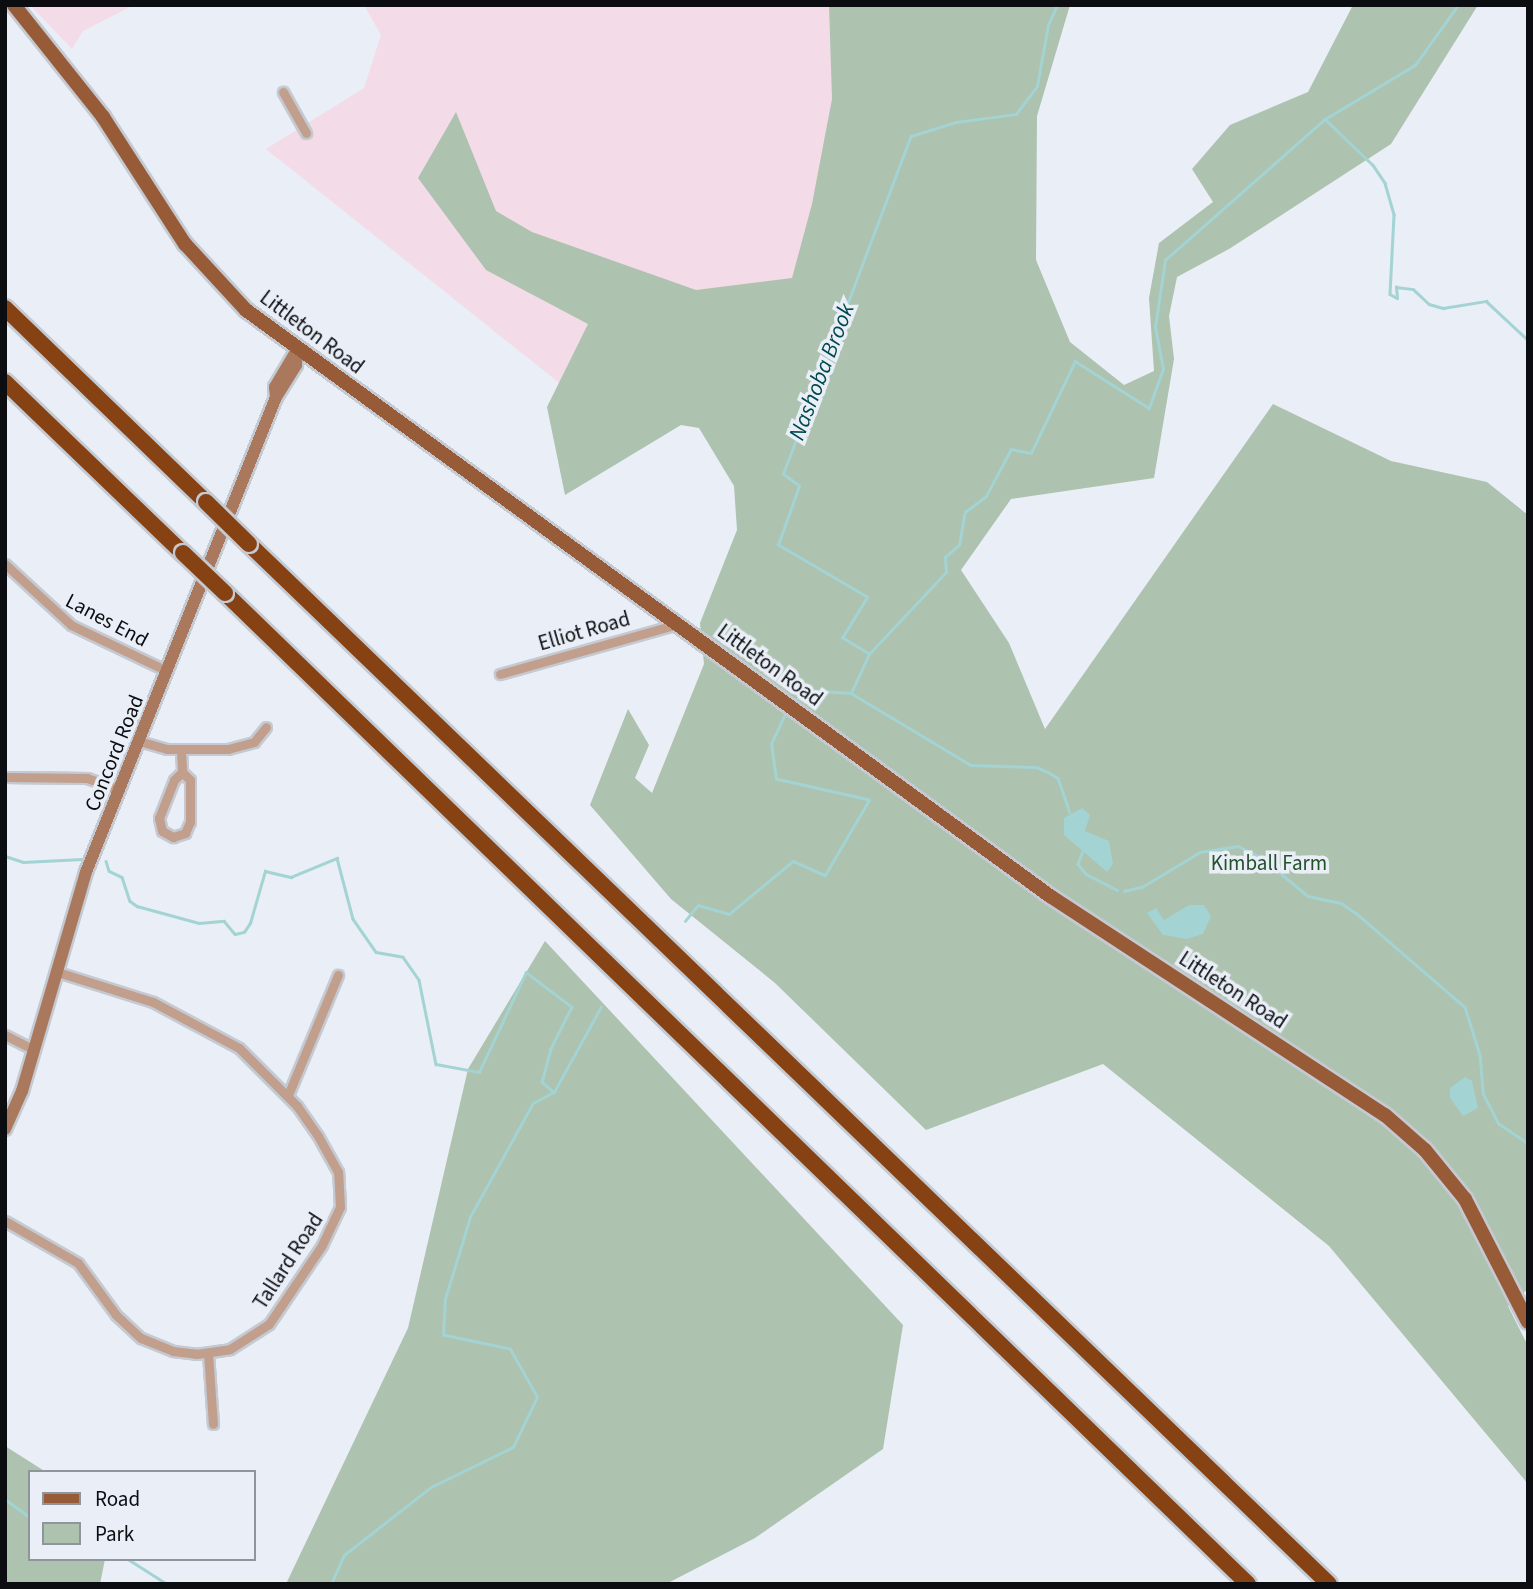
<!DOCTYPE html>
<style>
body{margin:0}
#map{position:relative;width:1533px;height:1589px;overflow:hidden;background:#e9eef7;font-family:"Source Sans 3",sans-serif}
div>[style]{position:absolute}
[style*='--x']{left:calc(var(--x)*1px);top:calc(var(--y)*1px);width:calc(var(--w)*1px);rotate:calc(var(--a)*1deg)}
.commercial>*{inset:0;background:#f3dce8}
.green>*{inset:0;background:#adc2af}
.water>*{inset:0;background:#a3d3d3}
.stream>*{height:2.5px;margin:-1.25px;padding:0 1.25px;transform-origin:1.25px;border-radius:1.25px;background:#a3d3d3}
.roads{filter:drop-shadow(2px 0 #c5cad2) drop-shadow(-2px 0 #c5cad2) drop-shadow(0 2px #c5cad2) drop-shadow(0 -2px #c5cad2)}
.minor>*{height:9px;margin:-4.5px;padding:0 4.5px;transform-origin:4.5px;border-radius:4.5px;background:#c19f8c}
.secondary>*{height:12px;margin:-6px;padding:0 6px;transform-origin:6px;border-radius:6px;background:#aa785c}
.primary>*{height:14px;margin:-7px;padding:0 7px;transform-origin:7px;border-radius:7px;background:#985b38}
.motorway>*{height:16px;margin:-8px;padding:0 8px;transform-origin:8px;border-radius:8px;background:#874214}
.bridges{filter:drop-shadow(2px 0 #c5cad2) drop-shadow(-2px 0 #c5cad2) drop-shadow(0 2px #c5cad2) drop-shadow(0 -2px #c5cad2)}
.motorway-bridge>*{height:16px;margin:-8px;padding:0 8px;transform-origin:8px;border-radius:8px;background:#874214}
span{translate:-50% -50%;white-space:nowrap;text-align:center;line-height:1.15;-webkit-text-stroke:7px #e9eef7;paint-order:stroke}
.street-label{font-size:21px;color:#0b0d10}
.park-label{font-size:21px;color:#23512c}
.water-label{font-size:23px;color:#00494a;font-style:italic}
.frame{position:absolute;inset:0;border:7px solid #0b0d10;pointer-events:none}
.legend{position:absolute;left:28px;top:1470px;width:228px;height:91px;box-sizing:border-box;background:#e9eef7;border:2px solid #90949b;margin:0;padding:9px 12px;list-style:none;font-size:21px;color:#0b0d10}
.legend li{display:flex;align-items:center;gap:14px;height:35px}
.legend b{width:35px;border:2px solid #90949b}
</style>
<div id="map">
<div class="commercial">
<div style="clip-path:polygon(30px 5px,134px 5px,83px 31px,72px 49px)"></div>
<div style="clip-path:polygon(364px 5px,941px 5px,758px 465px,700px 402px,627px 437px,266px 149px,364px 88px,381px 35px)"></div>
</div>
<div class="green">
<div style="clip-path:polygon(829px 5px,1070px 5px,1037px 116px,1036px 260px,1070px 342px,1124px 385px,1154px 371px,1149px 298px,1159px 243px,1213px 202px,1192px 169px,1230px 125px,1308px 92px,1353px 5px,1478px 5px,1391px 144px,1229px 249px,1177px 277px,1169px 316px,1174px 359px,1154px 478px,1011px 499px,961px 570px,1009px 643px,1045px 729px,1273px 404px,1391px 461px,1487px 482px,1528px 515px,1528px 1289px,1508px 1306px,1528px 1346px,1528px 1484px,1329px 1246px,1103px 1064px,926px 1130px,775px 983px,671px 899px,590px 805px,628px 709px,649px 745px,635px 778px,652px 793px,704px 664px,700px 623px,737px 530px,734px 486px,699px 428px,681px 425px,565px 495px,547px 407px,588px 324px,486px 270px,418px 178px,456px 112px,496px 211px,532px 232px,696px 290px,792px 278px,812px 204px,832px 99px)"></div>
<div style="clip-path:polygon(545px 941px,903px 1325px,883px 1449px,755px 1538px,666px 1584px,286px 1584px,408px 1328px,468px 1069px)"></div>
<div style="clip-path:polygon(5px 1446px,46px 1472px,30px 1472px,30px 1559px,105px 1559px,100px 1584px,5px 1584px)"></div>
</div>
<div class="water">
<div style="clip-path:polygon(1082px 808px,1090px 815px,1085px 831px,1109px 841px,1113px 864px,1107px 872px,1064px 835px,1064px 818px)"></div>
<div style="clip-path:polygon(1189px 905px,1204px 905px,1211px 916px,1203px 934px,1187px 939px,1163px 935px,1147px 913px,1156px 908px,1164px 920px)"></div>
<div style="clip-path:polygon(1465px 1077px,1472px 1081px,1478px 1108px,1463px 1116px,1450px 1098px,1450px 1088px)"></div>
</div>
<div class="stream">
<div style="--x:1325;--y:119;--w:66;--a:43.8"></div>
<div style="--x:1373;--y:165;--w:22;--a:56"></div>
<div style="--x:1385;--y:183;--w:33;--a:74"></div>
<div style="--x:1394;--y:215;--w:79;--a:92.9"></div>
<div style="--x:1390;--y:294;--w:8;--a:30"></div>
<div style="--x:1397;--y:298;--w:11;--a:-95"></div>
<div style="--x:1396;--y:287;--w:17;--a:7"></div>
<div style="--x:1413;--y:289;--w:22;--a:43"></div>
<div style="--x:1429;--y:304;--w:15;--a:16"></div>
<div style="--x:1443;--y:308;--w:44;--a:-9.2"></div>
<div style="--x:1486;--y:301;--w:57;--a:42.9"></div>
<div style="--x:869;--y:654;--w:112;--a:-46.8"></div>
<div style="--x:946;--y:572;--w:15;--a:-94"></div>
<div style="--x:945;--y:557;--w:18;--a:-41"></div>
<div style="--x:959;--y:545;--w:34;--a:-80"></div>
<div style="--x:965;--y:512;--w:26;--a:-37"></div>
<div style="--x:986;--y:496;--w:53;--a:-62"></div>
<div style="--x:1011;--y:449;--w:20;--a:11"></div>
<div style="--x:1031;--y:453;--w:102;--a:-64.4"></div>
<div style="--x:1075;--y:361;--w:88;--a:32.4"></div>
<div style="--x:1149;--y:408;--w:41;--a:-70.3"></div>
<div style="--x:1163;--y:369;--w:43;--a:-100.8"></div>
<div style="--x:1155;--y:327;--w:68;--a:-81.5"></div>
<div style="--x:1165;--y:260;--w:213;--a:-41.4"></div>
<div style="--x:1325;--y:119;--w:105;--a:-31"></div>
<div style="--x:1415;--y:65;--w:74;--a:-54.4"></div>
<div style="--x:851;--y:693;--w:140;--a:31"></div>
<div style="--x:971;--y:765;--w:65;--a:1.8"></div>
<div style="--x:1036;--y:767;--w:13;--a:23"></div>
<div style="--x:1048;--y:772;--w:12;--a:31"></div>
<div style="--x:1058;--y:778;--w:36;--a:71"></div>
<div style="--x:795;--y:702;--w:16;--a:-47"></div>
<div style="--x:806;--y:690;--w:45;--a:3.8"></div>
<div style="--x:851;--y:693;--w:43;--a:-65.2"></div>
<div style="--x:869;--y:654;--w:31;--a:-149"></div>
<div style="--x:842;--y:638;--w:48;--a:-58.6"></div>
<div style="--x:867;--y:597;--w:103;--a:-149.7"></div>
<div style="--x:778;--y:545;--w:63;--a:-70.4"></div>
<div style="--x:799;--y:486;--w:20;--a:-143"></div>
<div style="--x:783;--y:474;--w:361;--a:-69.3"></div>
<div style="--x:911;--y:136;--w:47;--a:-17.3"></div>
<div style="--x:956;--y:122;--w:61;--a:-7.6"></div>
<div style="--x:1016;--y:114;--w:35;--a:-53"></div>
<div style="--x:1037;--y:86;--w:62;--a:-79.8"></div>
<div style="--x:1048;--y:25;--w:22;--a:-66"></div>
<div style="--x:1083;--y:851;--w:14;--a:111"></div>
<div style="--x:1078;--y:864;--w:13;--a:51"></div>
<div style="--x:1086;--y:874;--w:35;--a:27"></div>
<div style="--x:5;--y:856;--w:19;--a:18"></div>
<div style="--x:23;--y:862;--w:59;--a:-2.9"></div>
<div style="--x:106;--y:861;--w:10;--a:73"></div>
<div style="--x:109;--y:871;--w:14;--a:25"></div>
<div style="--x:122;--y:877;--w:25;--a:72"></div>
<div style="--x:130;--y:901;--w:9;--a:36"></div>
<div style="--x:137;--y:906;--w:64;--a:15.3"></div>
<div style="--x:199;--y:923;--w:25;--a:-5"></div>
<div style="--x:224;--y:921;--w:17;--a:50"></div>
<div style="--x:235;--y:934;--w:9;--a:-13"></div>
<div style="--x:244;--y:932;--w:11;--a:-56"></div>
<div style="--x:250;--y:923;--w:54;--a:-73.9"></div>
<div style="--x:265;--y:871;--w:27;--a:13"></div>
<div style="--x:291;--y:877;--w:50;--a:-22.4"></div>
<div style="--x:337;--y:858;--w:63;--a:75.3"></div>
<div style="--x:353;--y:919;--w:40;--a:55.1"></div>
<div style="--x:376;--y:952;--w:27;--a:10"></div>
<div style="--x:403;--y:957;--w:28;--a:55"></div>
<div style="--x:419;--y:980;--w:86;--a:78.6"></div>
<div style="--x:436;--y:1064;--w:44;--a:10.5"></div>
<div style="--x:479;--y:1072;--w:110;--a:-64.8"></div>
<div style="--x:526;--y:972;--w:58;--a:37.3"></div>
<div style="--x:572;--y:1007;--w:47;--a:116.6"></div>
<div style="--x:551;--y:1049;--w:34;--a:105"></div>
<div style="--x:542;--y:1082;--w:16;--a:40"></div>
<div style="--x:1124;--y:891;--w:18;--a:-13"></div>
<div style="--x:1142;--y:887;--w:68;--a:-31.1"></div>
<div style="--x:1200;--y:852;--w:38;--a:-9"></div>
<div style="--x:1238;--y:846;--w:25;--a:26"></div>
<div style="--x:1261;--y:857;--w:61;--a:39.7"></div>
<div style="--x:1308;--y:896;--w:34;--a:12"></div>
<div style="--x:1341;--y:903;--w:18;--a:34"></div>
<div style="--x:1356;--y:913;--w:144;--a:40.8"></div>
<div style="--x:1465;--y:1007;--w:50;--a:72.6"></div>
<div style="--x:1480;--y:1055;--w:38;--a:85"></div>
<div style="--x:1483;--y:1093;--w:34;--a:63"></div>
<div style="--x:1498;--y:1123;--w:36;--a:34"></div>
<div style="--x:685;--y:921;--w:21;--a:-51"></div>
<div style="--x:698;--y:905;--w:32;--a:16"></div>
<div style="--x:729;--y:914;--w:83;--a:-39.6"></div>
<div style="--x:793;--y:861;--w:35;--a:24"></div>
<div style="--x:825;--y:875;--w:87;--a:-59.6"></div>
<div style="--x:869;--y:800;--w:95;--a:-167.3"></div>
<div style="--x:776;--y:779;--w:35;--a:-98"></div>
<div style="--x:771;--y:744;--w:33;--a:-65"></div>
<div style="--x:5;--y:1499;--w:31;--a:36"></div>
<div style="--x:128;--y:1559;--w:46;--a:32.7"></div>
<div style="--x:331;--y:1584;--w:32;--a:-66"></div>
<div style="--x:344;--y:1555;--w:110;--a:-38"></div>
<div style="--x:431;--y:1487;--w:91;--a:-26"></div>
<div style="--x:513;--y:1447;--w:55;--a:-64.4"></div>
<div style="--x:537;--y:1397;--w:55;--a:-119.4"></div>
<div style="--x:510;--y:1349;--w:68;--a:-168.2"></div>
<div style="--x:443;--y:1335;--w:36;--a:-87"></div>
<div style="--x:445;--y:1299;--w:86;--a:-73"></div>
<div style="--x:470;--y:1217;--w:130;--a:-61.1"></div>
<div style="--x:533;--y:1103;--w:24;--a:-28"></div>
<div style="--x:554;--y:1092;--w:97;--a:-61.1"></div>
</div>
<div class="roads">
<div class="minor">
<div style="--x:283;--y:92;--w:47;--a:60.7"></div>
<div style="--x:5;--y:564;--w:90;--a:42.7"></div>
<div style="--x:71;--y:625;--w:106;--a:25.6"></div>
<div style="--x:500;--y:674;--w:185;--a:-15.7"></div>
<div style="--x:139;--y:741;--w:29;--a:16"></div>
<div style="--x:167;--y:749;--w:61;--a:0"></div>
<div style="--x:228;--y:749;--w:27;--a:-15"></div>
<div style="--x:254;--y:742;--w:19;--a:-51"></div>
<div style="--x:181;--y:750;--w:22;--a:87"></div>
<div style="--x:182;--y:772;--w:11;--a:135"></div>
<div style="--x:174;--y:780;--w:41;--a:111.5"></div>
<div style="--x:159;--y:818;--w:13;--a:77"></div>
<div style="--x:162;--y:831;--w:13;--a:29"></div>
<div style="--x:173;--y:837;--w:13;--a:-18"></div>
<div style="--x:185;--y:833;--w:12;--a:-66"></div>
<div style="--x:190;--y:822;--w:42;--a:-90"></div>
<div style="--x:190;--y:780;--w:11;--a:-135"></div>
<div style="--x:5;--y:777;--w:82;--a:0.7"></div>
<div style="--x:87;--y:778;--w:35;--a:20"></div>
<div style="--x:5;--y:1035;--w:33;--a:27"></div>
<div style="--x:288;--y:1095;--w:130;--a:-67.4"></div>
<div style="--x:5;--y:1221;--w:84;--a:29.9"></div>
<div style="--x:78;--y:1263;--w:64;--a:53.8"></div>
<div style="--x:116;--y:1315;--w:34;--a:43"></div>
<div style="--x:141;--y:1338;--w:35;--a:22"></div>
<div style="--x:173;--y:1351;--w:23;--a:7"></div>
<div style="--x:196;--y:1354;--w:34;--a:-8"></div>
<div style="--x:230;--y:1349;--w:46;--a:-32.7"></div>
<div style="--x:269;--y:1324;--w:95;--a:-56.1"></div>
<div style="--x:322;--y:1245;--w:42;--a:-64.7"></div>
<div style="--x:340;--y:1207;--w:35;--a:-93"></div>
<div style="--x:338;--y:1172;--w:41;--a:-119.1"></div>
<div style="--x:318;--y:1136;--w:37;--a:-125"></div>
<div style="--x:297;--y:1106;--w:82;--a:-135"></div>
<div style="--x:239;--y:1048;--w:98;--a:-151.9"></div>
<div style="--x:153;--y:1002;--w:101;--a:-162.6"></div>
<div style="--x:208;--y:1353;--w:71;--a:86"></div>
</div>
<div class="secondary">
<div style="--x:276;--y:397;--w:10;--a:-96"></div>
<div style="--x:275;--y:387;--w:43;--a:-59.3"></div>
<div style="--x:5;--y:1129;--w:42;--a:-65.9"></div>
<div style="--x:22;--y:1091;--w:228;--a:-73.7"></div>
<div style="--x:86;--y:872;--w:512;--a:-68.2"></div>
<div style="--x:276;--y:397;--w:38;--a:-58"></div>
<div style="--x:296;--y:365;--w:15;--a:-86"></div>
</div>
<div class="primary">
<div style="--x:14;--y:5;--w:143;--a:51.5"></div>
<div style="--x:103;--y:117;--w:151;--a:57.2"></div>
<div style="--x:185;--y:244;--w:90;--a:47.3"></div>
<div style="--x:246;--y:310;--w:995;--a:36.09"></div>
<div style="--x:1050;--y:896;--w:400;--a:33.2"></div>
<div style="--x:1385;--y:1115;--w:53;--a:41.2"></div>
<div style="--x:1425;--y:1150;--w:63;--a:50.8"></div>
<div style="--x:1465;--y:1199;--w:138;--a:62.9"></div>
</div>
<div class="motorway">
<div style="--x:5;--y:308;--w:279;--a:44"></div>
<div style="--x:5;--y:382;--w:247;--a:43.9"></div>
<div style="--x:249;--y:544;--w:1499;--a:43.92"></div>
<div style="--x:225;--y:593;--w:1424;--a:44.09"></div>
</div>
</div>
<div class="bridges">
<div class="motorway-bridge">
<div style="--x:206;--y:502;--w:60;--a:44.3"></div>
<div style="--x:183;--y:553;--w:58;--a:43.6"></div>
</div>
</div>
<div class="street-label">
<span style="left:312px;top:332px;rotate:37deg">Littleton Road</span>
<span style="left:107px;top:620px;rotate:28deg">Lanes End</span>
<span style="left:584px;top:631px;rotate:-16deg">Elliot Road</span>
<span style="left:770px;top:665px;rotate:36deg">Littleton Road</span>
<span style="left:114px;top:753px;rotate:-68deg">Concord Road</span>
<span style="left:1233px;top:990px;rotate:33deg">Littleton Road</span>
<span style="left:288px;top:1261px;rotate:-57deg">Tallard Road</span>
</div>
<div class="park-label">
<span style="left:1269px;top:863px">Kimball Farm</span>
</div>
<div class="water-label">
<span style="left:822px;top:372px;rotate:-69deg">Nashoba Brook</span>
</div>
<div class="frame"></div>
<ul class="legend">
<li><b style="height:9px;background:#985b38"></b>Road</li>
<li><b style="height:19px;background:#adc2af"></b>Park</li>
</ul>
</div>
